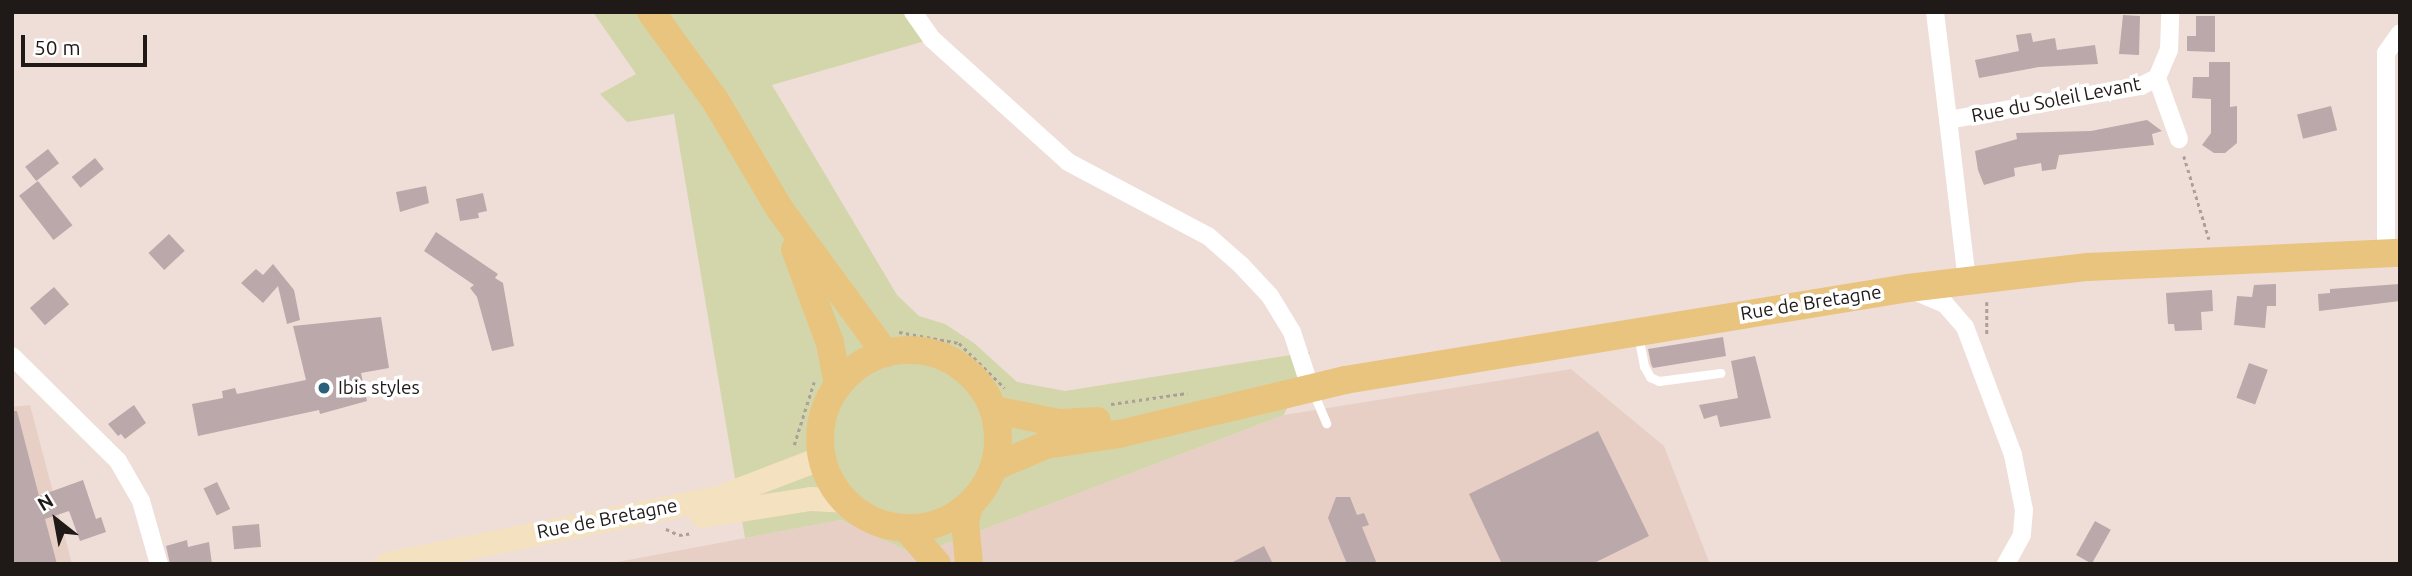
<!DOCTYPE html>
<style>
body{margin:0}
#map{position:relative;width:2412px;height:576px;overflow:hidden;background:#efded7;font-family:Ubuntu,sans-serif}
div>[style]{position:absolute}
[style*='--x']{left:calc(var(--x)*1px);top:calc(var(--y)*1px);width:calc(var(--w)*1px);rotate:calc(var(--a)*1deg)}
.built>*{inset:0;background:#e8cfc5}
.green>*{inset:0;background:#d3d6ab}
.building>*{inset:0;background:#baa8aa;transform-origin:0 0}
.path>*{height:2.5px;margin-top:-1.25px;transform-origin:0;background:repeating-linear-gradient(90deg,#ac9f99 0 3.5px,transparent 0 7px)}
.lane>*{height:9px;margin:-4.5px;padding:0 4.5px;transform-origin:4.5px;border-radius:4.5px;background:#fff}
.street>*{height:18px;margin:-9px;padding:0 9px;transform-origin:9px;border-radius:9px;background:#fff}
.secondary>*{height:24px;margin:-12px;padding:0 12px;transform-origin:12px;border-radius:12px;background:#f4e1bf}
.primary>*{height:28px;margin:-14px;padding:0 14px;transform-origin:14px;border-radius:14px;background:#e9c47f}
.primary>.ring{margin:-14px;padding:0;box-sizing:content-box;background:none;border:28px solid #e9c47f;border-radius:50%}
.dots>*{width:19px;height:19px;translate:-50% -50%;box-sizing:border-box;border:4px solid #fff;border-radius:50%}
span{translate:-50% -50%;white-space:nowrap;text-align:center;line-height:1.15;-webkit-text-stroke:7px #fff;paint-order:stroke}
.street-label{font-size:19px;color:#1f1917}
.poi-label{font-size:19px;color:#1f1917}
.left{translate:0 -50%;text-align:left}
.frame{position:absolute;inset:0;border:14px solid #1f1917;pointer-events:none}
.north{position:absolute;left:21px;top:485px;width:70px;height:70px;-webkit-text-stroke:5px #fff;paint-order:stroke;rotate:329deg;font-size:19px;font-weight:700;line-height:28px;text-align:center;color:#1f1917}
.north::after{content:'';display:block;margin:auto;width:24px;height:32px;background:#1f1917;clip-path:polygon(50% 0,100% 100%,50% 72%,0 100%)}
.scale{position:absolute;left:21px;top:35px;width:126px;height:32px;box-sizing:border-box;border:4px solid #1f1917;border-top:0;padding-left:9px;font-size:21px;line-height:24px;white-space:nowrap;color:#1f1917;-webkit-text-stroke:5px #fff;paint-order:stroke}
</style>
<div id="map">
<div class="built">
<div style="clip-path:polygon(1571px 369px,1664px 446px,1710px 564px,607px 564px,841px 520px,916px 555px,1284px 415px)"></div>
<div style="clip-path:polygon(30px 405px,72px 564px,12px 564px,12px 407px)"></div>
</div>
<div class="green">
<div style="clip-path:polygon(593px 12px,902px 12px,932px 39px,772px 85px,897px 295px,919px 316px,945px 324px,974px 343px,1017px 382px,1065px 391px,1310px 352px,1284px 415px,916px 555px,841px 520px,745px 538px,674px 114px,627px 122px,600px 94px,636px 74px)"></div>
</div>
<div class="building">
<div style="clip-path:polygon(2123px 15px,2140px 16px,2139px 55px,2119px 54px)"></div>
<div style="clip-path:polygon(2196px 16px,2215px 16px,2215px 52px,2187px 51px,2187px 36px,2196px 36px)"></div>
<div style="clip-path:polygon(2031px 33px,2033px 42px,2055px 38px,2057px 50px,2095px 45px,2098px 64px,2039px 67px,1979px 78px,1975px 60px,2019px 51px,2016px 35px)"></div>
<div style="clip-path:polygon(2209px 62px,2230px 62px,2230px 107px,2237px 106px,2237px 143px,2225px 153px,2214px 153px,2202px 145px,2211px 133px,2211px 99px,2192px 98px,2193px 77px,2209px 77px)"></div>
<div style="left:2331px;top:106px;width:25px;height:35px;rotate:76deg"></div>
<div style="clip-path:polygon(2147px 120px,2162px 131px,2152px 134px,2154px 145px,2059px 155px,2056px 169px,2042px 171px,2041px 163px,2014px 168px,2015px 176px,1984px 185px,1978px 170px,1975px 151px,2017px 139px,2016px 133px,2091px 131px)"></div>
<div style="left:48px;top:149px;width:18px;height:29px;rotate:52deg"></div>
<div style="left:95px;top:158px;width:14px;height:30px;rotate:51deg"></div>
<div style="left:38px;top:181px;width:56px;height:24px;rotate:52deg"></div>
<div style="clip-path:polygon(426px 186px,429px 203px,400px 212px,396px 192px)"></div>
<div style="clip-path:polygon(483px 193px,487px 211px,478px 213px,479px 218px,460px 221px,456px 199px)"></div>
<div style="clip-path:polygon(436px 232px,498px 274px,495px 278px,503px 283px,514px 346px,492px 351px,477px 297px,470px 288px,474px 285px,424px 251px)"></div>
<div style="left:169px;top:234px;width:23px;height:28px;rotate:47deg"></div>
<div style="clip-path:polygon(273px 264px,294px 290px,300px 320px,287px 324px,278px 286px,263px 303px,241px 283px,256px 269px,263px 275px)"></div>
<div style="clip-path:polygon(2276px 284px,2276px 306px,2267px 306px,2265px 328px,2234px 325px,2237px 296px,2252px 297px,2254px 285px)"></div>
<div style="clip-path:polygon(2400px 284px,2400px 301px,2319px 311px,2318px 294px,2330px 293px,2330px 289px)"></div>
<div style="left:54px;top:287px;width:23px;height:32px;rotate:49deg"></div>
<div style="clip-path:polygon(2212px 290px,2213px 311px,2201px 312px,2202px 330px,2175px 331px,2174px 324px,2168px 324px,2166px 293px)"></div>
<div style="clip-path:polygon(381px 317px,389px 368px,361px 373px,367px 401px,320px 414px,319px 410px,198px 436px,192px 404px,223px 398px,222px 391px,235px 388px,237px 394px,306px 380px,293px 326px)"></div>
<div style="clip-path:polygon(1723px 337px,1726px 356px,1653px 368px,1651px 364px,1648px 349px)"></div>
<div style="clip-path:polygon(1755px 356px,1771px 418px,1720px 427px,1717px 415px,1704px 419px,1699px 405px,1738px 398px,1731px 361px)"></div>
<div style="left:2249px;top:363px;width:20px;height:37px;rotate:20deg"></div>
<div style="clip-path:polygon(134px 405px,146px 423px,125px 439px,121px 434px,118px 436px,108px 424px)"></div>
<div style="clip-path:polygon(12px 411px,17px 411px,39px 496px,83px 480px,96px 519px,101px 517px,106px 532px,80px 541px,69px 511px,45px 519px,57px 564px,12px 564px)"></div>
<div style="clip-path:polygon(1598px 431px,1649px 536px,1592px 564px,1502px 564px,1469px 494px)"></div>
<div style="left:217px;top:482px;width:30px;height:15px;rotate:64deg"></div>
<div style="clip-path:polygon(1336px 497px,1350px 497px,1357px 515px,1364px 513px,1369px 525px,1362px 527px,1377px 564px,1347px 564px,1328px 518px)"></div>
<div style="left:2095px;top:521px;width:18px;height:39px;rotate:29deg"></div>
<div style="left:259px;top:524px;width:23px;height:27px;rotate:85deg"></div>
<div style="clip-path:polygon(187px 540px,188px 547px,209px 542px,212px 564px,170px 564px,166px 546px)"></div>
<div style="clip-path:polygon(1264px 546px,1273px 564px,1229px 564px)"></div>
</div>
<div class="path">
<div style="--x:2184;--y:156;--w:87;--a:73.2"></div>
<div style="--x:1987;--y:302;--w:32;--a:90"></div>
<div style="--x:899;--y:332;--w:61;--a:10.4"></div>
<div style="--x:959;--y:343;--w:64;--a:44.4"></div>
<div style="--x:1111;--y:404;--w:77;--a:-8.2"></div>
<div style="--x:794;--y:445;--w:66;--a:-72.4"></div>
<div style="--x:666;--y:529;--w:14;--a:25"></div>
<div style="--x:679;--y:535;--w:14;--a:-8"></div>
</div>
<div class="lane">
<div style="--x:1638;--y:335;--w:32;--a:79"></div>
<div style="--x:1644;--y:366;--w:13;--a:61"></div>
<div style="--x:1650;--y:377;--w:10;--a:24"></div>
<div style="--x:1659;--y:381;--w:62;--a:-7.5"></div>
<div style="--x:1313;--y:392;--w:34;--a:67"></div>
</div>
<div class="street">
<div style="--x:913;--y:12;--w:33;--a:55"></div>
<div style="--x:932;--y:39;--w:183;--a:42.1"></div>
<div style="--x:1068;--y:162;--w:158;--a:27.9"></div>
<div style="--x:1208;--y:236;--w:44;--a:41.3"></div>
<div style="--x:1241;--y:265;--w:42;--a:46.9"></div>
<div style="--x:1270;--y:296;--w:42;--a:58.6"></div>
<div style="--x:1292;--y:332;--w:58;--a:71.9"></div>
<div style="--x:1935;--y:12;--w:109;--a:83.1"></div>
<div style="--x:2157;--y:78;--w:65;--a:70.2"></div>
<div style="--x:2386;--y:253;--w:200;--a:-90"></div>
<div style="--x:2386;--y:53;--w:24;--a:-55"></div>
<div style="--x:1967;--y:281;--w:162;--a:-96.7"></div>
<div style="--x:1948;--y:120;--w:196;--a:-10"></div>
<div style="--x:2141;--y:86;--w:18;--a:-27"></div>
<div style="--x:2157;--y:78;--w:30;--a:-67"></div>
<div style="--x:2169;--y:50;--w:38;--a:-88"></div>
<div style="--x:1914;--y:291;--w:34;--a:23"></div>
<div style="--x:1945;--y:304;--w:30;--a:49"></div>
<div style="--x:1965;--y:327;--w:137;--a:69.4"></div>
<div style="--x:2013;--y:455;--w:56;--a:78.7"></div>
<div style="--x:2024;--y:510;--w:25;--a:95"></div>
<div style="--x:2022;--y:535;--w:33;--a:119"></div>
<div style="--x:12;--y:356;--w:149;--a:44.7"></div>
<div style="--x:118;--y:461;--w:46;--a:60.1"></div>
<div style="--x:141;--y:501;--w:66;--a:74.1"></div>
</div>
<div class="secondary">
<div style="--x:702;--y:516;--w:110;--a:-8.9"></div>
<div style="--x:811;--y:499;--w:33;--a:3"></div>
<div style="--x:387;--y:564;--w:338;--a:-11.3"></div>
<div style="--x:718;--y:498;--w:111;--a:-21"></div>
</div>
<div class="primary">
<div style="--x:651;--y:12;--w:109;--a:54"></div>
<div style="--x:715;--y:100;--w:126;--a:59.3"></div>
<div style="--x:779;--y:208;--w:180;--a:53.8"></div>
<div style="--x:795;--y:249;--w:100;--a:69.6"></div>
<div style="--x:830;--y:343;--w:43;--a:79.2"></div>
<div class="ring" style="left:820px;top:350px;width:150px;height:150px"></div>
<div style="--x:995;--y:410;--w:65;--a:11.5"></div>
<div style="--x:1059;--y:423;--w:38;--a:-3"></div>
<div style="--x:994;--y:467;--w:56;--a:-22.9"></div>
<div style="--x:1046;--y:445;--w:74;--a:-8.6"></div>
<div style="--x:1119;--y:434;--w:232;--a:-13.4"></div>
<div style="--x:1345;--y:380;--w:570;--a:-9.28"></div>
<div style="--x:1908;--y:288;--w:181;--a:-6.7"></div>
<div style="--x:2088;--y:267;--w:312;--a:-2.6"></div>
<div style="--x:969;--y:507;--w:15;--a:106"></div>
<div style="--x:965;--y:521;--w:43;--a:84.7"></div>
<div style="--x:907;--y:529;--w:46;--a:49.4"></div>
</div>
<div class="dots">
<div style="left:324px;top:388px;background:#2a607b"></div>
</div>
<div class="street-label">
<span style="left:2056px;top:100px;rotate:-11deg">Rue du Soleil Levant</span>
<span style="left:1811px;top:303px;rotate:-9deg">Rue de Bretagne</span>
<span style="left:607px;top:519px;rotate:-11deg">Rue de Bretagne</span>
</div>
<div class="poi-label">
<span class="left" style="left:338px;top:388px">Ibis styles</span>
</div>
<div class="frame"></div>
<div class="north">N</div>
<div class="scale">50 m</div>
</div>
